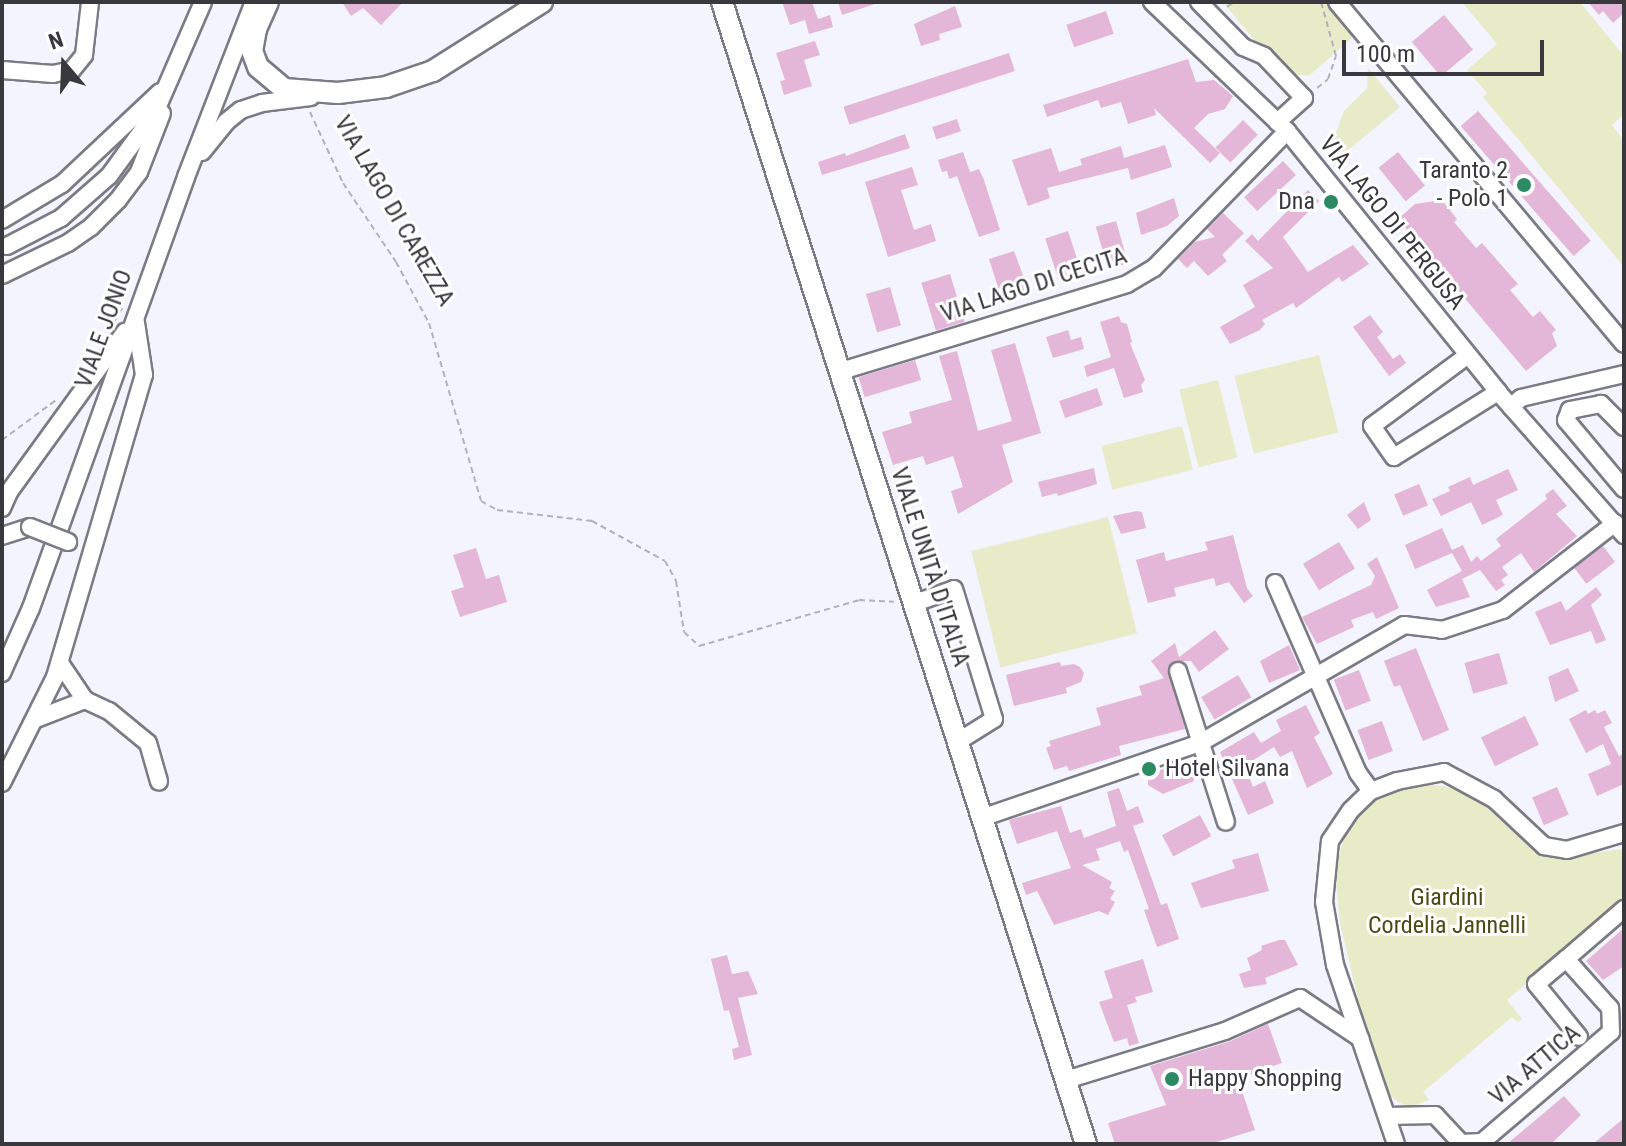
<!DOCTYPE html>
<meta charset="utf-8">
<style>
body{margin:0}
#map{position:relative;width:1626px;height:1146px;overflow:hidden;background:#f3f4fe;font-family:"Roboto Condensed",sans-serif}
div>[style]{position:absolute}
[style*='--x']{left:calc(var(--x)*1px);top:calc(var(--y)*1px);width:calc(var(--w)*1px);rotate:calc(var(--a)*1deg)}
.green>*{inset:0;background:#e7ebc8;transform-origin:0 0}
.building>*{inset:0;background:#e4b6d8;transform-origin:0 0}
.path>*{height:2px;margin-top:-1px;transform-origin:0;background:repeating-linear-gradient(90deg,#b1b2ba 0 6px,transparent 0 10px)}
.roads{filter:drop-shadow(2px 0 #7a7b84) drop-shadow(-2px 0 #7a7b84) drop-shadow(0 2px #7a7b84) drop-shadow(0 -2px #7a7b84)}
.minor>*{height:16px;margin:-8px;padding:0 8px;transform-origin:8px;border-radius:8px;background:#fff}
.major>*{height:20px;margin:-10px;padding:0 10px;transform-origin:10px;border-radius:10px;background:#fff}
.bridges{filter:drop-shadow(2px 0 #7a7b84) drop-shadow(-2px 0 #7a7b84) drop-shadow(0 2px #7a7b84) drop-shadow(0 -2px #7a7b84)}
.minor-bridge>*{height:16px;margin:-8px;padding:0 8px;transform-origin:8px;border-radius:8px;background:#fff}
.dots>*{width:22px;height:22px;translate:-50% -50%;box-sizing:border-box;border:4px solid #fff;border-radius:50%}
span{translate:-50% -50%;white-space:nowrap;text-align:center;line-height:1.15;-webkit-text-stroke:6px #fff;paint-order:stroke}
.poi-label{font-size:24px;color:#39393d}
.right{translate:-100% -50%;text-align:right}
.left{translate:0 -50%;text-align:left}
.street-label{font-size:24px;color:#39393d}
.park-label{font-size:24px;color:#484c10}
.frame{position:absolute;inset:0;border:4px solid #39393d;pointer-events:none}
.north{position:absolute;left:24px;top:24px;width:80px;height:80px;-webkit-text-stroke:6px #fff;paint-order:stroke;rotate:341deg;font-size:22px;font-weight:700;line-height:32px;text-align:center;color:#39393d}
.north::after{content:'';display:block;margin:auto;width:28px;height:36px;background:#39393d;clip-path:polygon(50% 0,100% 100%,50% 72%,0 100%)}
.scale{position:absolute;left:1342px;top:40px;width:202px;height:36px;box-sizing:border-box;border:4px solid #39393d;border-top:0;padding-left:10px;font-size:24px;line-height:28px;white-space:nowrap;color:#39393d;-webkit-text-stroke:6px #fff;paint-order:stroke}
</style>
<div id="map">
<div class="green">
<div style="clip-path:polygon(1223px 2px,1328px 2px,1353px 37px,1310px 75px,1298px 75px,1259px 46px)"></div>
<div style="clip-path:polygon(1462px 2px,1580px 2px,1624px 56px,1624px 114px,1612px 125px,1624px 141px,1624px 267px,1483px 97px,1487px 93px,1467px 70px,1497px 44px)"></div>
<div style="clip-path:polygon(1368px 68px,1400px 107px,1335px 161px,1333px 141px,1344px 111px,1367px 88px)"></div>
<div style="left:1319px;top:355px;width:80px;height:87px;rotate:76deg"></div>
<div style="left:1218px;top:380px;width:80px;height:40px;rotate:76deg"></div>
<div style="left:1182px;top:426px;width:45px;height:83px;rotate:76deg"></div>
<div style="left:1108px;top:517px;width:120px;height:141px;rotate:76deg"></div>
<div style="clip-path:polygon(1423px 783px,1459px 789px,1486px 802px,1532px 848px,1545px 853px,1559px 857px,1624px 849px,1624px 900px,1507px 1000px,1522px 1019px,1518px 1022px,1512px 1017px,1423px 1092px,1429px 1100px,1410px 1107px,1398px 1102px,1388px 1093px,1364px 1024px,1340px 923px,1335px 869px,1346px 831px,1369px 800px,1383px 792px)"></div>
</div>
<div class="building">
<div style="clip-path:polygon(342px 2px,403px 2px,381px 25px,363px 8px,351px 16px)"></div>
<div style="clip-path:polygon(782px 2px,812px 2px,818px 19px,830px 15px,833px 27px,809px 34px,805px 20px,790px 25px)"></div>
<div style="clip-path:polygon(838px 2px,875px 2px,875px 4px,842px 15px)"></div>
<div style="clip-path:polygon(1588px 2px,1624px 2px,1624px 13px,1613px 23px,1603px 11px,1599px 15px)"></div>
<div style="clip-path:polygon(955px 6px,962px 27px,939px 34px,940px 40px,921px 46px,914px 24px)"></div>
<div style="left:1106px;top:11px;width:24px;height:42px;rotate:71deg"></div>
<div style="left:1444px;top:15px;width:45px;height:42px;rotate:50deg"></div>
<div style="clip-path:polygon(815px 41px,820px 55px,804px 60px,812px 86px,784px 95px,780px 81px,785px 80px,776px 53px)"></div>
<div style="left:1009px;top:53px;width:19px;height:174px;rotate:72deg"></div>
<div style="clip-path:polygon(1188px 59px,1196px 82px,1214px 80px,1233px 96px,1225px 109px,1208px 114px,1194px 128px,1220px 153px,1210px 163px,1154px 108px,1156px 115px,1128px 124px,1121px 102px,1101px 108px,1098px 100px,1047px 117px,1043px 105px)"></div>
<div style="left:1478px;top:111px;width:172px;height:23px;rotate:49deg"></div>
<div style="left:957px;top:119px;width:13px;height:26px;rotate:72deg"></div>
<div style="left:1243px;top:120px;width:21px;height:39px;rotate:45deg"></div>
<div style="clip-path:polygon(905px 134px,910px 148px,907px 149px,822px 175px,818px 162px,845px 153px,846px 156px)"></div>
<div style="clip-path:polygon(1165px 145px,1172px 167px,1131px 180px,1128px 168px,1047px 188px,1050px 198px,1028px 206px,1012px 160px,1051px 148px,1059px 172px,1082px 165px,1080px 159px,1121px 146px,1124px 158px)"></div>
<div style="clip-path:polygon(963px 152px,970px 172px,979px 169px,984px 180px,1000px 230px,979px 237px,957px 176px,949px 179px,947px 171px,942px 172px,938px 160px)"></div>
<div style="left:1398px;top:152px;width:43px;height:25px;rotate:51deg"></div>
<div style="left:1283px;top:161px;width:19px;height:53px;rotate:47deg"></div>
<div style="clip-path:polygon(912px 167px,918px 185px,901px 190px,914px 230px,931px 224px,936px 241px,888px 257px,865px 182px)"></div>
<div style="clip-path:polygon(1308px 190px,1319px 201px,1283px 237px,1308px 272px,1353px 245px,1369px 264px,1342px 282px,1339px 277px,1296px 308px,1293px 303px,1262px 320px,1265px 324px,1260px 330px,1230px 344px,1220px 327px,1255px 307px,1243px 285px,1273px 268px,1245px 241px,1252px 234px,1258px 241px)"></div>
<div style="clip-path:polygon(1174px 198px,1179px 216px,1167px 226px,1141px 235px,1136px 213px)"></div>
<div style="clip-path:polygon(1442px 200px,1457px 219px,1454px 222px,1476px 248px,1482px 243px,1518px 284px,1510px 290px,1533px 317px,1540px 311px,1556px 330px,1552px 333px,1557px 346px,1526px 371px,1398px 219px,1415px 204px)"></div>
<div style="clip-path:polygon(1223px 213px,1244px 233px,1222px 255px,1227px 261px,1208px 276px,1194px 261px,1187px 268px,1178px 259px,1195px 242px,1215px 237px,1207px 229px)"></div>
<div style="left:1116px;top:221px;width:44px;height:21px;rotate:74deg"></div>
<div style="left:1068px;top:231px;width:43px;height:24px;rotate:72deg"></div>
<div style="clip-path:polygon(1014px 251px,1027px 286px,1026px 292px,1002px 300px,989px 259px)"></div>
<div style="left:950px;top:274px;width:50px;height:30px;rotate:73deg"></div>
<div style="left:890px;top:287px;width:40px;height:25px;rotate:74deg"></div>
<div style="clip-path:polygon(1370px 315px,1383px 332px,1377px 337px,1393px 359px,1400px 354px,1406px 363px,1389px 376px,1353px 327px)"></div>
<div style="clip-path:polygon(1119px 316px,1121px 322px,1127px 324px,1132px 342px,1130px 343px,1145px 380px,1141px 385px,1143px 392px,1124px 398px,1114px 368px,1087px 377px,1084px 366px,1111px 357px,1100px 322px)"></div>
<div style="clip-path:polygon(1068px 330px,1071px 340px,1081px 337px,1084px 349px,1053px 358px,1046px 337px)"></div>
<div style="clip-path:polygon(1015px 343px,1041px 433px,1002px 445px,1013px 482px,958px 514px,951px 491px,963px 487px,953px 456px,926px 465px,923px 456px,893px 465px,882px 432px,912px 423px,909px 412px,952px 400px,939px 356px,957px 351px,978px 431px,1012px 421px,991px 350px)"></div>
<div style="left:915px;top:360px;width:21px;height:59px;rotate:73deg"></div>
<div style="left:1097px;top:388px;width:18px;height:40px;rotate:71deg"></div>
<div style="clip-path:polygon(1094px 468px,1097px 484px,1058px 496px,1057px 493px,1042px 497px,1038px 482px)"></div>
<div style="clip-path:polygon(1508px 469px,1518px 490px,1496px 500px,1503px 515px,1482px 525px,1471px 502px,1441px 516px,1432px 499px,1450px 491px,1448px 487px,1470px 477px,1473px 485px)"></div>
<div style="left:1419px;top:484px;width:23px;height:27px;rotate:67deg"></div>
<div style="clip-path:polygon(1553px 489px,1567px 506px,1556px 514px,1577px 536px,1534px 572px,1521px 553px,1502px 567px,1508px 575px,1501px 580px,1505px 585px,1496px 591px,1480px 570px,1462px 579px,1470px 597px,1436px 607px,1427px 590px,1462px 571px,1452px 553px,1415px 569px,1405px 545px,1442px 528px,1452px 550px,1463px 545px,1471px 562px,1477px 556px,1481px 561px,1501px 546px,1496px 539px,1547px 499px,1545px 495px)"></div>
<div style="clip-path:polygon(1364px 502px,1371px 520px,1358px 529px,1347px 515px)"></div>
<div style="clip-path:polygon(1137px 511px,1142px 512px,1146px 528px,1121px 534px,1113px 516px)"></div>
<div style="clip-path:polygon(1233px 535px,1247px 588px,1253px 596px,1244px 603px,1229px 582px,1216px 586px,1214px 578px,1174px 588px,1176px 596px,1148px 603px,1136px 560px,1164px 552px,1166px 561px,1208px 550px,1205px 542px)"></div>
<div style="left:1339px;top:542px;width:31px;height:42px;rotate:59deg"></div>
<div style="left:1603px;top:546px;width:20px;height:36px;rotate:53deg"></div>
<div style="clip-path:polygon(476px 548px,486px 579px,499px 575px,507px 602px,460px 617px,451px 591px,464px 587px,453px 555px)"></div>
<div style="clip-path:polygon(1377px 557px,1399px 608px,1376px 619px,1373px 612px,1351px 620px,1354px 627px,1317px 644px,1302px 617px,1371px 585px,1375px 576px,1367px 564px)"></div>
<div style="clip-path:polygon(1596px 587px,1602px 595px,1591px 605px,1606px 640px,1596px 644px,1591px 631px,1550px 645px,1535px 612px,1561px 601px,1566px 611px)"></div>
<div style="clip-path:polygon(1215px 630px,1229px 649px,1199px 672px,1191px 661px,1174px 661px,1167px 668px,1185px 729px,1119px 746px,1121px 755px,1069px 771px,1067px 766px,1054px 770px,1046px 748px,1051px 746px,1049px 741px,1101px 725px,1096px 708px,1142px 695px,1139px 686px,1164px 678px,1151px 661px,1175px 643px,1179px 657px)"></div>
<div style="clip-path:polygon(1289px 645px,1300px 670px,1269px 683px,1260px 661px)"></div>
<div style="clip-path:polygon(1416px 648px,1449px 730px,1423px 741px,1400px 685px,1394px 687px,1384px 661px)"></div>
<div style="left:1499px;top:653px;width:32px;height:36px;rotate:74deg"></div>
<div style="clip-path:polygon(1060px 662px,1061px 666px,1074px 664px,1080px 667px,1084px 673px,1081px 682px,1066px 688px,1067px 693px,1014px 706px,1006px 675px)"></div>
<div style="clip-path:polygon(1568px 668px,1579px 691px,1555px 702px,1548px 677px)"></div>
<div style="left:1359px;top:670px;width:33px;height:27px;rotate:69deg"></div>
<div style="left:1238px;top:675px;width:26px;height:43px;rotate:59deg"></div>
<div style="clip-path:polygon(1306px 705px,1320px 733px,1314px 737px,1333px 774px,1307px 788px,1292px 751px,1280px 757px,1274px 747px,1252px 761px,1246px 769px,1253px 787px,1265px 781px,1274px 803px,1248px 815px,1220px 752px,1254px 732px,1261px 743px,1281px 731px,1276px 720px)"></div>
<div style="clip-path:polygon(1586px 710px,1588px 714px,1595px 710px,1597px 714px,1605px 710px,1612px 723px,1604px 727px,1619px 756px,1624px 753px,1624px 784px,1597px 796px,1588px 774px,1611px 764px,1603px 744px,1586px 753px,1569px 719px)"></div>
<div style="left:1525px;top:716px;width:32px;height:49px;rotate:64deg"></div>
<div style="left:1382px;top:721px;width:32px;height:26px;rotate:70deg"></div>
<div style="clip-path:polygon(1186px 760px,1192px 766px,1194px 781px,1163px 794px,1148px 785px,1148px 775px)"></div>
<div style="left:1557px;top:787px;width:30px;height:27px;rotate:67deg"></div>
<div style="clip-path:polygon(1119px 788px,1127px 811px,1138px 806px,1144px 822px,1133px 826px,1161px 905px,1167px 903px,1179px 939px,1157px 947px,1144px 910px,1149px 909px,1128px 850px,1124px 852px,1120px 841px,1096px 849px,1100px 860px,1082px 865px,1112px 882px,1109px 888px,1115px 891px,1110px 899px,1115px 902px,1108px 915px,1099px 911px,1054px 925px,1037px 891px,1026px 895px,1022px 883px,1071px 868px,1057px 831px,1017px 844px,1009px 820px,1061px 806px,1070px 833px,1081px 829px,1084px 838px,1116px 826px,1107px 792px)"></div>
<div style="left:1200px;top:815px;width:24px;height:43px;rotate:62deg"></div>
<div style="clip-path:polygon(1258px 853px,1269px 891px,1201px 908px,1191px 883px,1235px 868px,1232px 860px)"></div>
<div style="clip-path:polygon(1624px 928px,1624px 966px,1603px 980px,1586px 961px)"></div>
<div style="clip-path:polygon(1279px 940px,1285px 940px,1298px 965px,1265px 978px,1267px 984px,1244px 988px,1239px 974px,1251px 970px,1247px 958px,1262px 950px,1261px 946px)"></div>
<div style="clip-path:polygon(727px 955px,732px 974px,748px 971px,758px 994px,738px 998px,752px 1055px,734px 1060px,732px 1049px,739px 1047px,729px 1010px,724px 1011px,711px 959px)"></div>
<div style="clip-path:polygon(1143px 959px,1153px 992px,1135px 997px,1137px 1002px,1127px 1005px,1139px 1043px,1129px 1046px,1127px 1038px,1114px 1042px,1099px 1002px,1113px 998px,1104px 971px)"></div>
<div style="clip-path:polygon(1268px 1024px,1282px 1063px,1238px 1079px,1255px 1130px,1210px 1144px,1115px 1144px,1108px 1123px,1166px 1105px,1150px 1066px,1228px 1042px)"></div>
<div style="clip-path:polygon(1564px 1096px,1581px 1115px,1551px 1144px,1507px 1144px)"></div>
<div style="clip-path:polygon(1624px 1118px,1624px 1144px,1593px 1144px)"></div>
</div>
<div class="path">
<div style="--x:1227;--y:7;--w:9;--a:-36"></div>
<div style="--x:1317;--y:88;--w:14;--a:-39"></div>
<div style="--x:1328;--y:79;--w:24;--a:-71"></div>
<div style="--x:1336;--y:56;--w:56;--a:-105.5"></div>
<div style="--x:310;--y:112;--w:78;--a:65.1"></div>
<div style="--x:343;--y:183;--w:95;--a:56.1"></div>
<div style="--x:396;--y:262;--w:69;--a:61.6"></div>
<div style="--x:429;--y:323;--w:185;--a:73.7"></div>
<div style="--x:481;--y:501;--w:18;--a:29"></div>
<div style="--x:497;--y:510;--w:96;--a:6.6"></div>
<div style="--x:592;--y:521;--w:83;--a:28.7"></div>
<div style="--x:665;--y:561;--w:23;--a:61"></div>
<div style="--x:676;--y:581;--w:52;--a:81.1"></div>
<div style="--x:684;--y:632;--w:21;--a:43"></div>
<div style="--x:699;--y:646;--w:166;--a:-16"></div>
<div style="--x:859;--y:600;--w:35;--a:3"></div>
<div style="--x:114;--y:322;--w:17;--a:-59"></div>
<div style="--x:2;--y:440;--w:67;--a:-36.5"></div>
</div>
<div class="roads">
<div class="minor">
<div style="--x:1152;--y:2;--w:187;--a:43.7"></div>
<div style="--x:1287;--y:131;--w:336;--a:51"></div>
<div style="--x:1498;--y:392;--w:191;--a:48.6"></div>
<div style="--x:1199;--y:2;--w:63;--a:45.6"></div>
<div style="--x:1243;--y:47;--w:23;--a:23"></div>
<div style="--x:1264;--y:56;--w:58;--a:46.4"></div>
<div style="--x:1304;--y:98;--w:36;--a:138"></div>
<div style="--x:1337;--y:2;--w:446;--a:50"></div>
<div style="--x:2;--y:70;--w:51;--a:4.5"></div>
<div style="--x:53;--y:74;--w:19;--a:-12"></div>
<div style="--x:72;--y:70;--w:19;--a:-51"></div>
<div style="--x:84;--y:55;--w:53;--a:-83.5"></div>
<div style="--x:202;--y:152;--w:38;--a:-51"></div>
<div style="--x:226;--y:122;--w:19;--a:-39"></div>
<div style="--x:241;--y:110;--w:22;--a:-18"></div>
<div style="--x:262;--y:103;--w:49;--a:-7"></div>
<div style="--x:2;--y:220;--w:70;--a:-31"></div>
<div style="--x:62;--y:184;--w:134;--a:-43.2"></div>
<div style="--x:7;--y:246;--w:61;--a:-27.4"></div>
<div style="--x:61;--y:218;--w:64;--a:-41.2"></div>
<div style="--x:109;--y:176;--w:78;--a:-53.9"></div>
<div style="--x:155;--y:113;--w:121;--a:-66.6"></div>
<div style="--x:2;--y:275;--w:73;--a:-25.9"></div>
<div style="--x:68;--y:243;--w:28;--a:-35"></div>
<div style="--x:91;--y:227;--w:38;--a:-45"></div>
<div style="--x:118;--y:200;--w:35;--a:-53"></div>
<div style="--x:139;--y:172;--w:63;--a:-68.7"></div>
<div style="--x:1468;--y:355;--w:119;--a:143.5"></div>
<div style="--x:1372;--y:426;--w:38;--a:55"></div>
<div style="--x:1394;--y:457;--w:123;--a:-32"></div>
<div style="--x:838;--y:372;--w:302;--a:-16.9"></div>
<div style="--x:1127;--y:284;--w:31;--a:-31"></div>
<div style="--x:1154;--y:268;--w:191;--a:-45.8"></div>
<div style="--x:1511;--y:407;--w:13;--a:-42"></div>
<div style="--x:1521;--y:398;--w:106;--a:-13.1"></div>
<div style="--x:1624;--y:427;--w:33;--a:-135"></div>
<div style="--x:1601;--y:404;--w:32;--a:169"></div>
<div style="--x:1570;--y:410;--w:11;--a:112"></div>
<div style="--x:1566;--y:420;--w:90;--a:50"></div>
<div style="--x:2;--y:508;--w:17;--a:-66"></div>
<div style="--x:9;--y:492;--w:198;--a:-54.1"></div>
<div style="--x:2;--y:536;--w:29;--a:-18"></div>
<div style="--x:1275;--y:583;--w:207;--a:66.4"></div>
<div style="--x:1358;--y:773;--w:22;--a:54"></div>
<div style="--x:915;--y:603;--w:41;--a:-19.7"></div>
<div style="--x:954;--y:589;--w:136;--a:72.9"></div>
<div style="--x:994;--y:719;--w:40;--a:148"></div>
<div style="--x:60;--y:663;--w:45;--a:56"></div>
<div style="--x:85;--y:700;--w:26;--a:25"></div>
<div style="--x:109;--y:711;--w:50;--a:39.4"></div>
<div style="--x:148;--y:743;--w:40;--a:74"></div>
<div style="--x:1178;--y:671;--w:158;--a:72.4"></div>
<div style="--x:2;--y:673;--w:71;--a:-66"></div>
<div style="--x:31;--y:608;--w:458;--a:-70.2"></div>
<div style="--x:186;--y:177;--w:188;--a:-68.8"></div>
<div style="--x:36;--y:719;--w:53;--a:-21.2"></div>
<div style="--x:2;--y:783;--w:119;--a:-63.4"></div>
<div style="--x:55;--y:677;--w:315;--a:-73.6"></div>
<div style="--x:144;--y:375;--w:53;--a:-98.7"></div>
<div style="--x:984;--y:817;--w:228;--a:-18.9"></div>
<div style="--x:1200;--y:743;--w:236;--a:-30"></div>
<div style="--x:1404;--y:625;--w:38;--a:7"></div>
<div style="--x:1442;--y:630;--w:64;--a:-18.2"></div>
<div style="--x:1503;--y:610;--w:142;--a:-37.8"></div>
<div style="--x:1566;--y:959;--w:39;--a:140"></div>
<div style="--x:1536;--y:984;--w:68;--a:50.9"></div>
<div style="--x:1066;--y:1080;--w:166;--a:-17.1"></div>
<div style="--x:1225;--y:1031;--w:82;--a:-23.7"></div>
<div style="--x:1300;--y:998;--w:73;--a:33.9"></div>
<div style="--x:1387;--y:1116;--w:48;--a:-1.2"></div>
<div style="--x:1435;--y:1115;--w:38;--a:47"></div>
<div style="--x:1461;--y:1143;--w:21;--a:-3"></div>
<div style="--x:1482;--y:1142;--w:170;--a:-40.5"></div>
<div style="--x:1611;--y:1032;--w:24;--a:-92"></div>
<div style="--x:1610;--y:1008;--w:66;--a:-131.9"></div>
<div style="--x:1566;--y:959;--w:77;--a:-40.8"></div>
<div style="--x:1396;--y:1144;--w:189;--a:-108.8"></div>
<div style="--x:1335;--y:965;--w:64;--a:-99.9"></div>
<div style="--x:1324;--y:902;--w:61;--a:-84.4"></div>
<div style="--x:1330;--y:841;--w:37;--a:-56"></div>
<div style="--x:1351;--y:810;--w:28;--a:-44"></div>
<div style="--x:1371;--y:791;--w:28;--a:-21"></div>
<div style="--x:1397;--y:781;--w:48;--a:-10.8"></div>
<div style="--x:1444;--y:772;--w:57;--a:28.4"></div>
<div style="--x:1494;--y:799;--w:69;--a:43.2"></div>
<div style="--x:1544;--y:846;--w:23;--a:10"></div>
<div style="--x:1567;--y:850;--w:59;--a:-16.6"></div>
</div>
<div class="major">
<div style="--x:268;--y:2;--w:30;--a:114"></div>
<div style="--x:256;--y:29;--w:22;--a:100"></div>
<div style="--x:252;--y:51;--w:17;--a:69"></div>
<div style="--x:258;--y:67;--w:34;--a:40"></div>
<div style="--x:284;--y:89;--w:54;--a:4.2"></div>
<div style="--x:338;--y:93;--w:48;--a:-7.1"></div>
<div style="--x:386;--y:87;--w:50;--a:-18.8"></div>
<div style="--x:433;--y:71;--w:129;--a:-32.3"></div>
<div style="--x:722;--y:2;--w:1199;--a:72.32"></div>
</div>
</div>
<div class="bridges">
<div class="minor-bridge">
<div style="--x:30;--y:527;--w:41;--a:21.5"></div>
</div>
</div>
<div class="dots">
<div style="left:1524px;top:185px;background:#2c8a62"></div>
<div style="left:1331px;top:202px;background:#2c8a62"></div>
<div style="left:1149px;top:769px;background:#2c8a62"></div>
<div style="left:1172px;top:1079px;background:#2c8a62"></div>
</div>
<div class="poi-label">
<span class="right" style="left:1508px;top:185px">Taranto 2<br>- Polo 1</span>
<span class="right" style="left:1315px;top:202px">Dna</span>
<span class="left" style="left:1165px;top:769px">Hotel Silvana</span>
<span class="left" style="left:1188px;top:1079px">Happy Shopping</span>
</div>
<div class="street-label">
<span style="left:394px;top:211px;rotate:60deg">VIA LAGO DI CAREZZA</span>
<span style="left:1392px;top:223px;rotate:51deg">VIA LAGO DI PERGUSA</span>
<span style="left:1034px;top:285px;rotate:-18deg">VIA LAGO DI CECITA</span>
<span style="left:104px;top:329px;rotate:-70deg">VIALE JONIO</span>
<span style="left:930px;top:567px;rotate:72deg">VIALE UNITÀ D'ITALIA</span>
<span style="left:1535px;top:1065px;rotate:-40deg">VIA ATTICA</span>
</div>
<div class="park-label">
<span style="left:1447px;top:912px">Giardini<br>Cordelia Jannelli</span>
</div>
<div class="frame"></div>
<div class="north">N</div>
<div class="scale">100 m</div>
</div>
